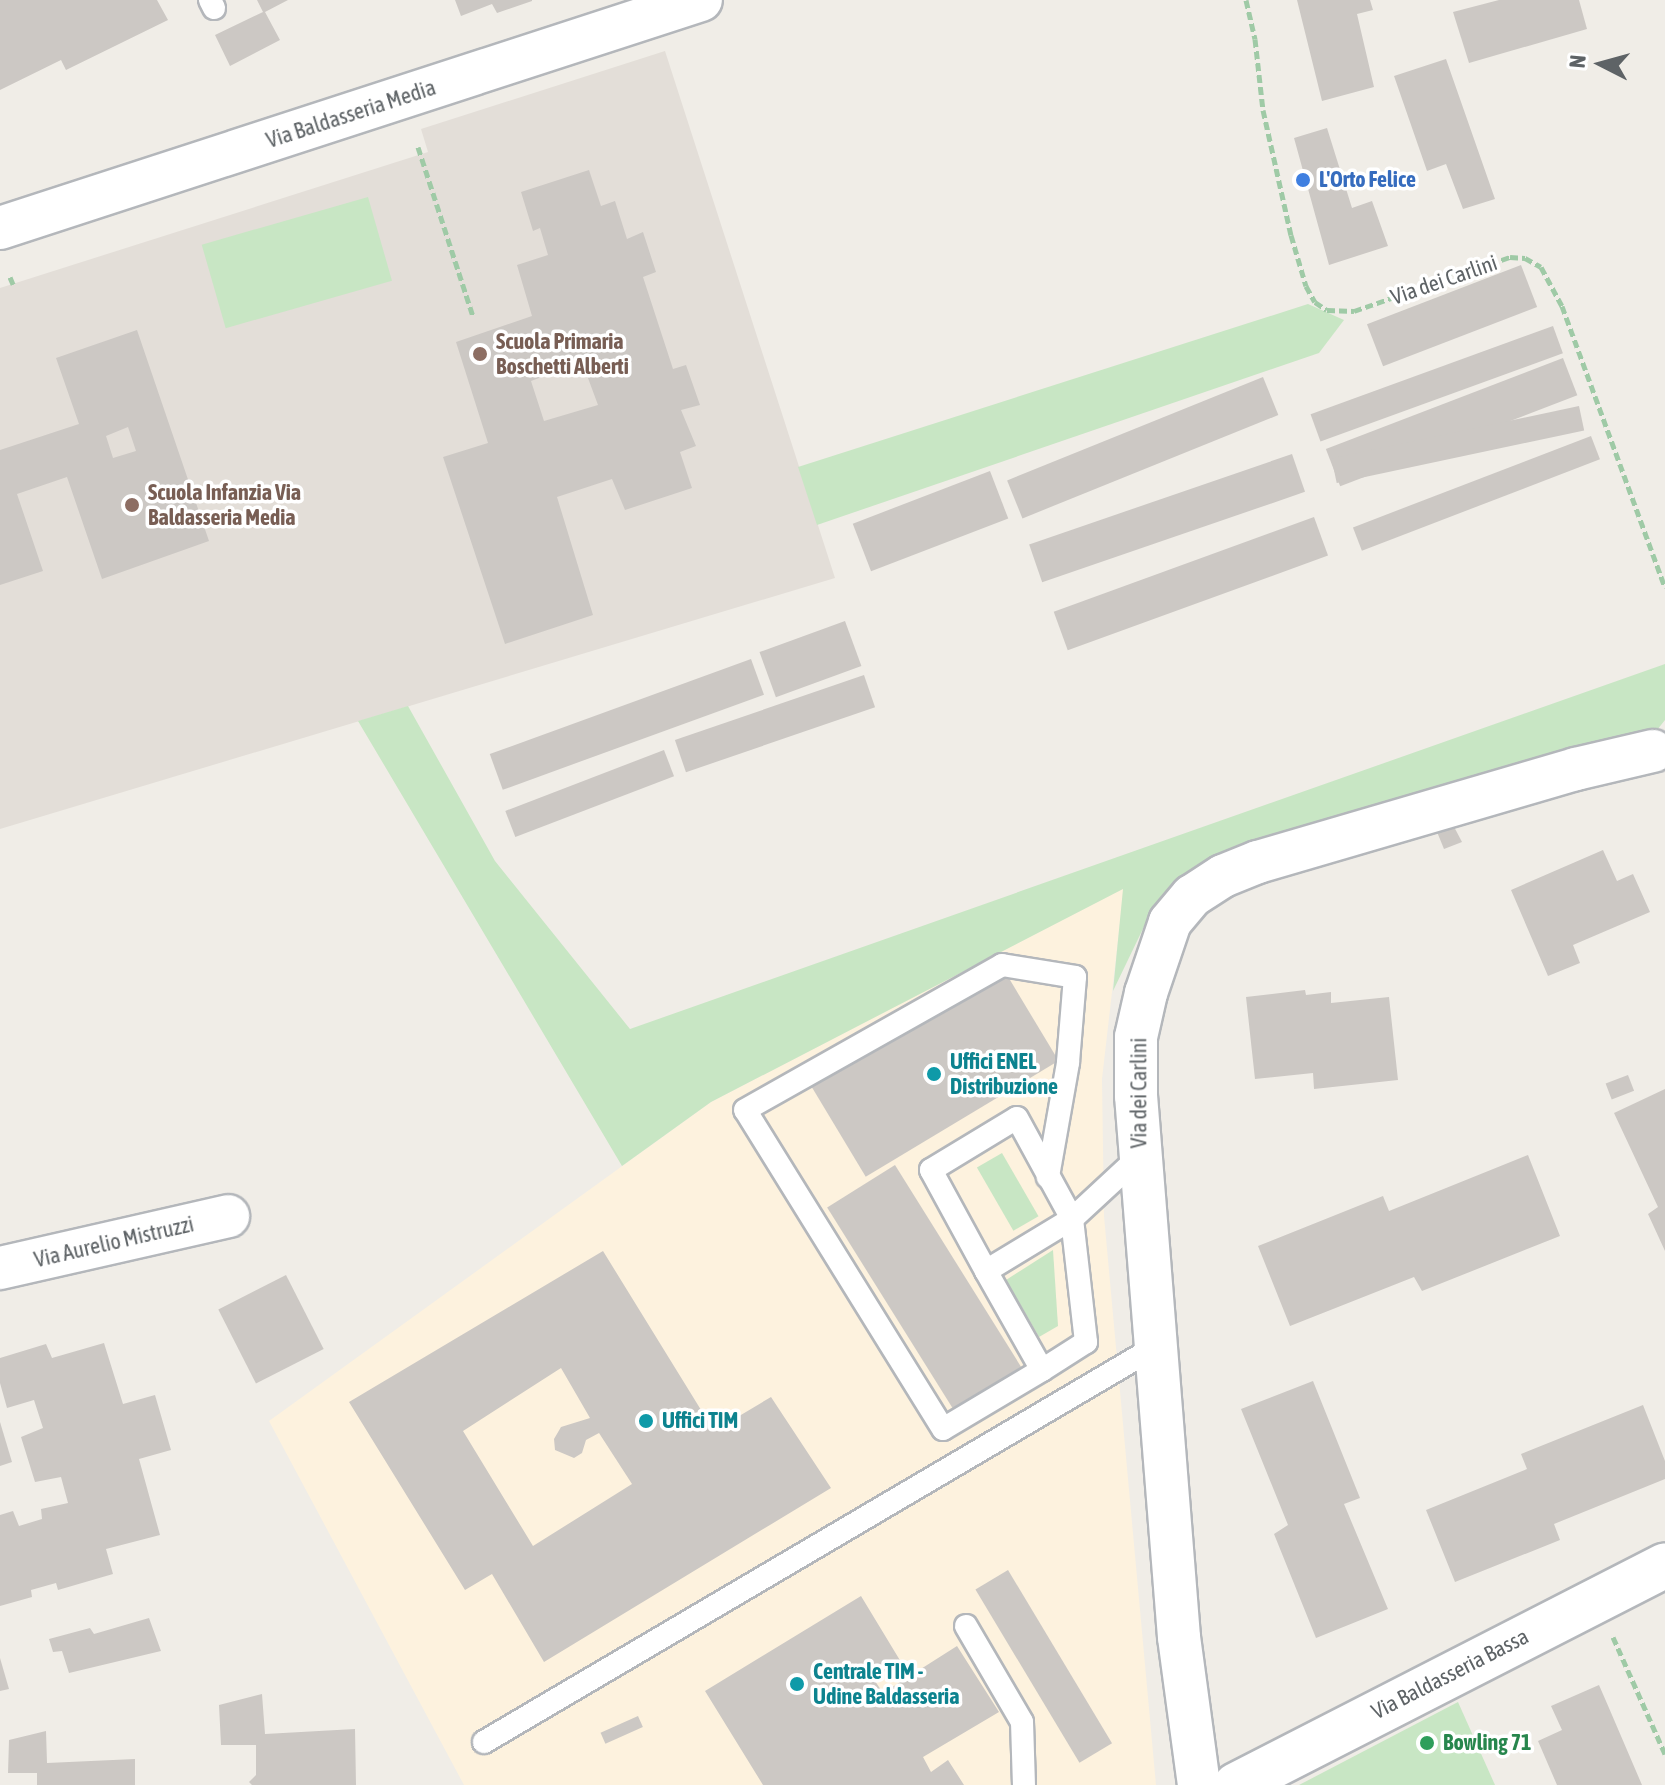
<!DOCTYPE html>
<style>
body{margin:0}
#map{position:relative;width:1665px;height:1785px;overflow:hidden;background:#f0ede7;font-family:"Asap Condensed",sans-serif}
div>[style]{position:absolute}
[style*='--x']{left:calc(var(--x)*1px);top:calc(var(--y)*1px);width:calc(var(--w)*1px);rotate:calc(var(--a)*1deg)}
.commercial>*{inset:0;background:#fdf2de}
.education>*{inset:0;background:#e3ded8}
.green>*{inset:0;background:#c8e6c4;transform-origin:0 0}
.building>*{inset:0;background:#ccc8c4;transform-origin:0 0}
.path>*{height:5px;margin-top:-2.5px;transform-origin:0;background:repeating-linear-gradient(90deg,#9fcaa6 0 8px,transparent 0 12px)}
.roads{filter:drop-shadow(2px 0 #b4b7bb) drop-shadow(-2px 0 #b4b7bb) drop-shadow(0 2px #b4b7bb) drop-shadow(0 -2px #b4b7bb)}
.lane>*{height:22px;margin:-11px;padding:0 11px;transform-origin:11px;border-radius:11px;background:#fff}
.street>*{height:42px;margin:-21px;padding:0 21px;transform-origin:21px;border-radius:21px;background:#fff}
.secondary>*{height:44px;margin:-22px;padding:0 22px;transform-origin:22px;border-radius:22px;background:#fff}
.dots>*{width:22px;height:22px;translate:-50% -50%;box-sizing:border-box;border:4px solid #fff;border-radius:50%}
span{translate:-50% -50%;white-space:nowrap;text-align:center;line-height:1.15;-webkit-text-stroke:7px #fff;paint-order:stroke}
.street-label{font-size:22px;color:#5e6366}
.shop-label{font-size:22px;color:#366cbe;font-weight:700}
.left{translate:0 -50%;text-align:left}
.education-label{font-size:22px;color:#785e54;font-weight:700}
.culture-label{font-size:22px;color:#0d838f;font-weight:700}
.leisure-label{font-size:22px;color:#27864d;font-weight:700}
.north{position:absolute;left:1561px;top:24px;width:80px;height:80px;-webkit-text-stroke:6px #fff;paint-order:stroke;rotate:276deg;font-size:22px;font-weight:700;line-height:32px;text-align:center;color:#5e6366}
.north::after{content:'';display:block;margin:auto;width:28px;height:36px;background:#5e6366;clip-path:polygon(50% 0,100% 100%,50% 72%,0 100%)}
</style>
<div id="map">
<div class="commercial">
<div style="clip-path:polygon(1124px 888px,1102px 1079px,1104px 1216px,1156px 1785px,464px 1785px,269px 1421px,711px 1102px)"></div>
</div>
<div class="education">
<div style="clip-path:polygon(665px 51px,835px 578px,0 829px,0 288px,428px 152px,421px 129px)"></div>
</div>
<div class="green">
<div style="left:368px;top:197px;width:87px;height:173px;rotate:74deg"></div>
<div style="clip-path:polygon(1308px 304px,1344px 320px,1319px 353px,817px 525px,798px 467px)"></div>
<div style="clip-path:polygon(1665px 664px,1665px 720px,1653px 735px,1192px 872px,1170px 887px,1152px 910px,1113px 991px,1123px 889px,711px 1102px,622px 1166px,358px 721px,408px 706px,495px 861px,630px 1029px)"></div>
<div style="left:1002px;top:1153px;width:73px;height:29px;rotate:60deg"></div>
<div style="clip-path:polygon(1053px 1250px,1058px 1326px,1039px 1337px,1006px 1280px)"></div>
<div style="clip-path:polygon(1458px 1702px,1495px 1785px,1299px 1785px)"></div>
</div>
<div class="building">
<div style="clip-path:polygon(0 0,157px 0,168px 20px,66px 70px,61px 60px,0 90px)"></div>
<div style="clip-path:polygon(257px 0,288px 0,265px 12px,280px 40px,230px 66px,215px 35px,263px 12px)"></div>
<div style="clip-path:polygon(455px 0,532px 0,532px 1px,497px 13px,492px 4px,461px 16px)"></div>
<div style="clip-path:polygon(1297px 0,1370px 0,1373px 10px,1357px 14px,1374px 87px,1322px 101px)"></div>
<div style="clip-path:polygon(1499px 0,1579px 0,1587px 29px,1469px 63px,1453px 12px)"></div>
<div style="clip-path:polygon(1446px 59px,1495px 199px,1463px 209px,1446px 164px,1427px 171px,1394px 76px)"></div>
<div style="clip-path:polygon(1327px 128px,1352px 208px,1372px 201px,1388px 246px,1329px 265px,1294px 138px)"></div>
<div style="clip-path:polygon(evenodd,589px 170px,601px 206px,615px 201px,627px 239px,643px 232px,656px 272px,643px 277px,673px 369px,686px 365px,700px 405px,681px 410px,696px 446px,680px 452px,692px 488px,625px 510px,612px 479px,557px 497px,593px 615px,505px 644px,443px 457px,488px 443px,456px 342px,532px 316px,517px 265px,548px 255px,540px 228px,533px 231px,521px 192px,589px 170px,582px 362px,598px 405px,544px 421px,531px 381px,582px 362px)"></div>
<div style="left:1521px;top:265px;width:45px;height:165px;rotate:69deg"></div>
<div style="left:1553px;top:326px;width:29px;height:258px;rotate:70deg"></div>
<div style="clip-path:polygon(evenodd,137px 330px,209px 541px,102px 579px,67px 477px,17px 494px,43px 571px,0 585px,0 450px,79px 424px,56px 358px,137px 330px,128px 427px,136px 451px,113px 458px,106px 436px,128px 427px)"></div>
<div style="left:1563px;top:358px;width:40px;height:254px;rotate:69deg"></div>
<div style="left:1263px;top:377px;width:41px;height:276px;rotate:68deg"></div>
<div style="left:1579px;top:406px;width:25px;height:253px;rotate:78deg"></div>
<div style="left:1591px;top:436px;width:25px;height:255px;rotate:69deg"></div>
<div style="left:1292px;top:454px;width:40px;height:278px;rotate:71deg"></div>
<div style="left:990px;top:471px;width:51px;height:147px;rotate:69deg"></div>
<div style="left:1314px;top:517px;width:41px;height:277px;rotate:70deg"></div>
<div style="left:845px;top:621px;width:48px;height:91px;rotate:70deg"></div>
<div style="left:751px;top:659px;width:38px;height:278px;rotate:70deg"></div>
<div style="left:864px;top:675px;width:34px;height:200px;rotate:71deg"></div>
<div style="left:664px;top:750px;width:28px;height:170px;rotate:69deg"></div>
<div style="clip-path:polygon(1451px 821px,1462px 842px,1444px 849px,1435px 827px)"></div>
<div style="clip-path:polygon(1603px 850px,1617px 881px,1633px 874px,1650px 912px,1573px 945px,1580px 963px,1548px 976px,1511px 890px)"></div>
<div style="left:1004px;top:970px;width:106px;height:225px;rotate:59deg"></div>
<div style="clip-path:polygon(1305px 990px,1306px 995px,1331px 992px,1331px 1003px,1389px 997px,1398px 1080px,1314px 1089px,1313px 1073px,1255px 1079px,1246px 997px)"></div>
<div style="left:1628px;top:1075px;width:17px;height:24px;rotate:69deg"></div>
<div style="clip-path:polygon(1665px 1089px,1665px 1251px,1648px 1214px,1658px 1207px,1614px 1113px)"></div>
<div style="clip-path:polygon(1528px 1155px,1560px 1236px,1422px 1291px,1414px 1277px,1290px 1326px,1258px 1246px,1383px 1196px,1389px 1211px)"></div>
<div style="left:895px;top:1165px;width:241px;height:80px;rotate:58deg"></div>
<div style="clip-path:polygon(evenodd,603px 1251px,714px 1431px,771px 1397px,831px 1488px,544px 1662px,492px 1574px,465px 1590px,349px 1402px,603px 1251px,561px 1368px,590px 1418px,561px 1427px,554px 1439px,555px 1450px,574px 1458px,582px 1453px,586px 1440px,599px 1433px,632px 1484px,533px 1546px,463px 1431px,561px 1368px)"></div>
<div style="left:286px;top:1275px;width:83px;height:76px;rotate:63deg"></div>
<div style="clip-path:polygon(104px 1343px,123px 1404px,155px 1395px,171px 1450px,139px 1459px,160px 1535px,106px 1549px,113px 1574px,58px 1590px,56px 1583px,31px 1590px,32px 1597px,0 1606px,0 1515px,13px 1511px,19px 1526px,42px 1519px,41px 1509px,68px 1503px,61px 1477px,35px 1482px,21px 1437px,43px 1428px,34px 1400px,7px 1408px,0 1383px,0 1358px,46px 1344px,52px 1358px)"></div>
<div style="clip-path:polygon(1313px 1381px,1360px 1498px,1344px 1504px,1388px 1609px,1316px 1638px,1274px 1534px,1288px 1525px,1241px 1409px)"></div>
<div style="clip-path:polygon(1643px 1405px,1665px 1461px,1665px 1479px,1554px 1524px,1560px 1540px,1455px 1582px,1426px 1510px,1527px 1469px,1521px 1454px)"></div>
<div style="clip-path:polygon(0 1422px,12px 1462px,0 1466px)"></div>
<div style="left:1008px;top:1570px;width:202px;height:38px;rotate:59deg"></div>
<div style="clip-path:polygon(861px 1596px,901px 1662px,873px 1678px,883px 1693px,957px 1646px,999px 1712px,923px 1757px,931px 1772px,948px 1760px,964px 1785px,763px 1785px,705px 1691px)"></div>
<div style="clip-path:polygon(149px 1618px,161px 1651px,69px 1673px,62px 1651px,53px 1652px,49px 1639px,90px 1628px,94px 1634px)"></div>
<div style="clip-path:polygon(0 1658px,9px 1689px,0 1691px)"></div>
<div style="clip-path:polygon(1599px 1685px,1609px 1708px,1642px 1785px,1557px 1785px,1538px 1741px,1562px 1730px,1551px 1706px)"></div>
<div style="clip-path:polygon(262px 1694px,265px 1734px,355px 1729px,356px 1785px,252px 1785px,249px 1782px,256px 1775px,256px 1745px,221px 1745px,219px 1705px)"></div>
<div style="left:638px;top:1716px;width:12px;height:41px;rotate:66deg"></div>
<div style="clip-path:polygon(46px 1731px,47px 1763px,135px 1759px,135px 1785px,37px 1785px,37px 1773px,8px 1773px,9px 1740px)"></div>
</div>
<div class="path">
<div style="--x:1246;--y:0;--w:40;--a:77"></div>
<div style="--x:1255;--y:39;--w:71;--a:83.6"></div>
<div style="--x:1263;--y:110;--w:128;--a:77.4"></div>
<div style="--x:1291;--y:235;--w:53;--a:73.6"></div>
<div style="--x:1306;--y:286;--w:18;--a:61"></div>
<div style="--x:1315;--y:302;--w:14;--a:34"></div>
<div style="--x:1327;--y:310;--w:27;--a:2"></div>
<div style="--x:1354;--y:311;--w:165;--a:-19.1"></div>
<div style="--x:1510;--y:257;--w:15;--a:4"></div>
<div style="--x:1525;--y:258;--w:18;--a:29"></div>
<div style="--x:1541;--y:267;--w:44;--a:61.7"></div>
<div style="--x:1562;--y:306;--w:300;--a:69.9"></div>
<div style="--x:418;--y:147;--w:178;--a:72"></div>
<div style="--x:10;--y:277;--w:8;--a:67"></div>
<div style="--x:1613;--y:1637;--w:128;--a:66"></div>
</div>
<div class="roads">
<div class="lane">
<div style="--x:210;--y:0;--w:9;--a:63"></div>
<div style="--x:986;--y:1271;--w:100;--a:-31.2"></div>
<div style="--x:1072;--y:1219;--w:124;--a:83.5"></div>
<div style="--x:1086;--y:1342;--w:52;--a:147.5"></div>
<div style="--x:1042;--y:1370;--w:114;--a:-119.5"></div>
<div style="--x:986;--y:1271;--w:115;--a:-118.6"></div>
<div style="--x:931;--y:1170;--w:100;--a:-31.2"></div>
<div style="--x:1017;--y:1118;--w:115;--a:61.4"></div>
<div style="--x:1072;--y:1219;--w:91;--a:-42.8"></div>
<div style="--x:1042;--y:1370;--w:115;--a:149.2"></div>
<div style="--x:943;--y:1429;--w:375;--a:-121.8"></div>
<div style="--x:745;--y:1110;--w:295;--a:-29.4"></div>
<div style="--x:1002;--y:965;--w:74;--a:9.3"></div>
<div style="--x:1075;--y:977;--w:86;--a:94.7"></div>
<div style="--x:1068;--y:1063;--w:116;--a:100"></div>
<div style="--x:966;--y:1626;--w:111;--a:59.7"></div>
<div style="--x:1022;--y:1722;--w:63;--a:88.2"></div>
<div style="--x:484;--y:1742;--w:779;--a:-30.48"></div>
</div>
<div class="street">
<div style="--x:0;--y:228;--w:737;--a:-18.02"></div>
<div style="--x:0;--y:1268;--w:234;--a:-12.8"></div>
<div style="--x:1199;--y:1785;--w:149;--a:-97.7"></div>
<div style="--x:1179;--y:1637;--w:543;--a:-94.54"></div>
<div style="--x:1136;--y:1096;--w:59;--a:-90"></div>
<div style="--x:1136;--y:1037;--w:45;--a:-77.2"></div>
<div style="--x:1146;--y:993;--w:75;--a:-71.3"></div>
<div style="--x:1170;--y:922;--w:34;--a:-50"></div>
<div style="--x:1192;--y:896;--w:37;--a:-33"></div>
<div style="--x:1223;--y:876;--w:38;--a:-22"></div>
<div style="--x:1258;--y:862;--w:331;--a:-16.3"></div>
<div style="--x:1576;--y:769;--w:79;--a:-13.2"></div>
</div>
<div class="secondary">
<div style="--x:1236;--y:1785;--w:482;--a:-27.1"></div>
</div>
</div>
<div class="dots">
<div style="left:1303px;top:180px;background:#3f7fe0"></div>
<div style="left:480px;top:354px;background:#8d6e63"></div>
<div style="left:132px;top:505px;background:#8d6e63"></div>
<div style="left:934px;top:1074px;background:#0f9aa8"></div>
<div style="left:646px;top:1421px;background:#0f9aa8"></div>
<div style="left:797px;top:1684px;background:#0f9aa8"></div>
<div style="left:1427px;top:1743px;background:#2e9e5b"></div>
</div>
<div class="street-label">
<span style="left:351px;top:114px;rotate:-18deg">Via Baldasseria Media</span>
<span style="left:1444px;top:280px;rotate:-19deg">Via dei Carlini</span>
<span style="left:1139px;top:1093px;rotate:-90deg">Via dei Carlini</span>
<span style="left:114px;top:1242px;rotate:-13deg">Via Aurelio Mistruzzi</span>
<span style="left:1450px;top:1674px;rotate:-27deg">Via Baldasseria Bassa</span>
</div>
<div class="shop-label">
<span class="left" style="left:1319px;top:180px">L'Orto Felice</span>
</div>
<div class="education-label">
<span class="left" style="left:496px;top:354px">Scuola Primaria<br>Boschetti Alberti</span>
<span class="left" style="left:148px;top:505px">Scuola Infanzia Via<br>Baldasseria Media</span>
</div>
<div class="culture-label">
<span class="left" style="left:950px;top:1074px">Uffici ENEL<br>Distribuzione</span>
<span class="left" style="left:662px;top:1421px">Uffici TIM</span>
<span class="left" style="left:813px;top:1684px">Centrale TIM -<br>Udine Baldasseria</span>
</div>
<div class="leisure-label">
<span class="left" style="left:1443px;top:1743px">Bowling 71</span>
</div>
<div class="north">N</div>
</div>
